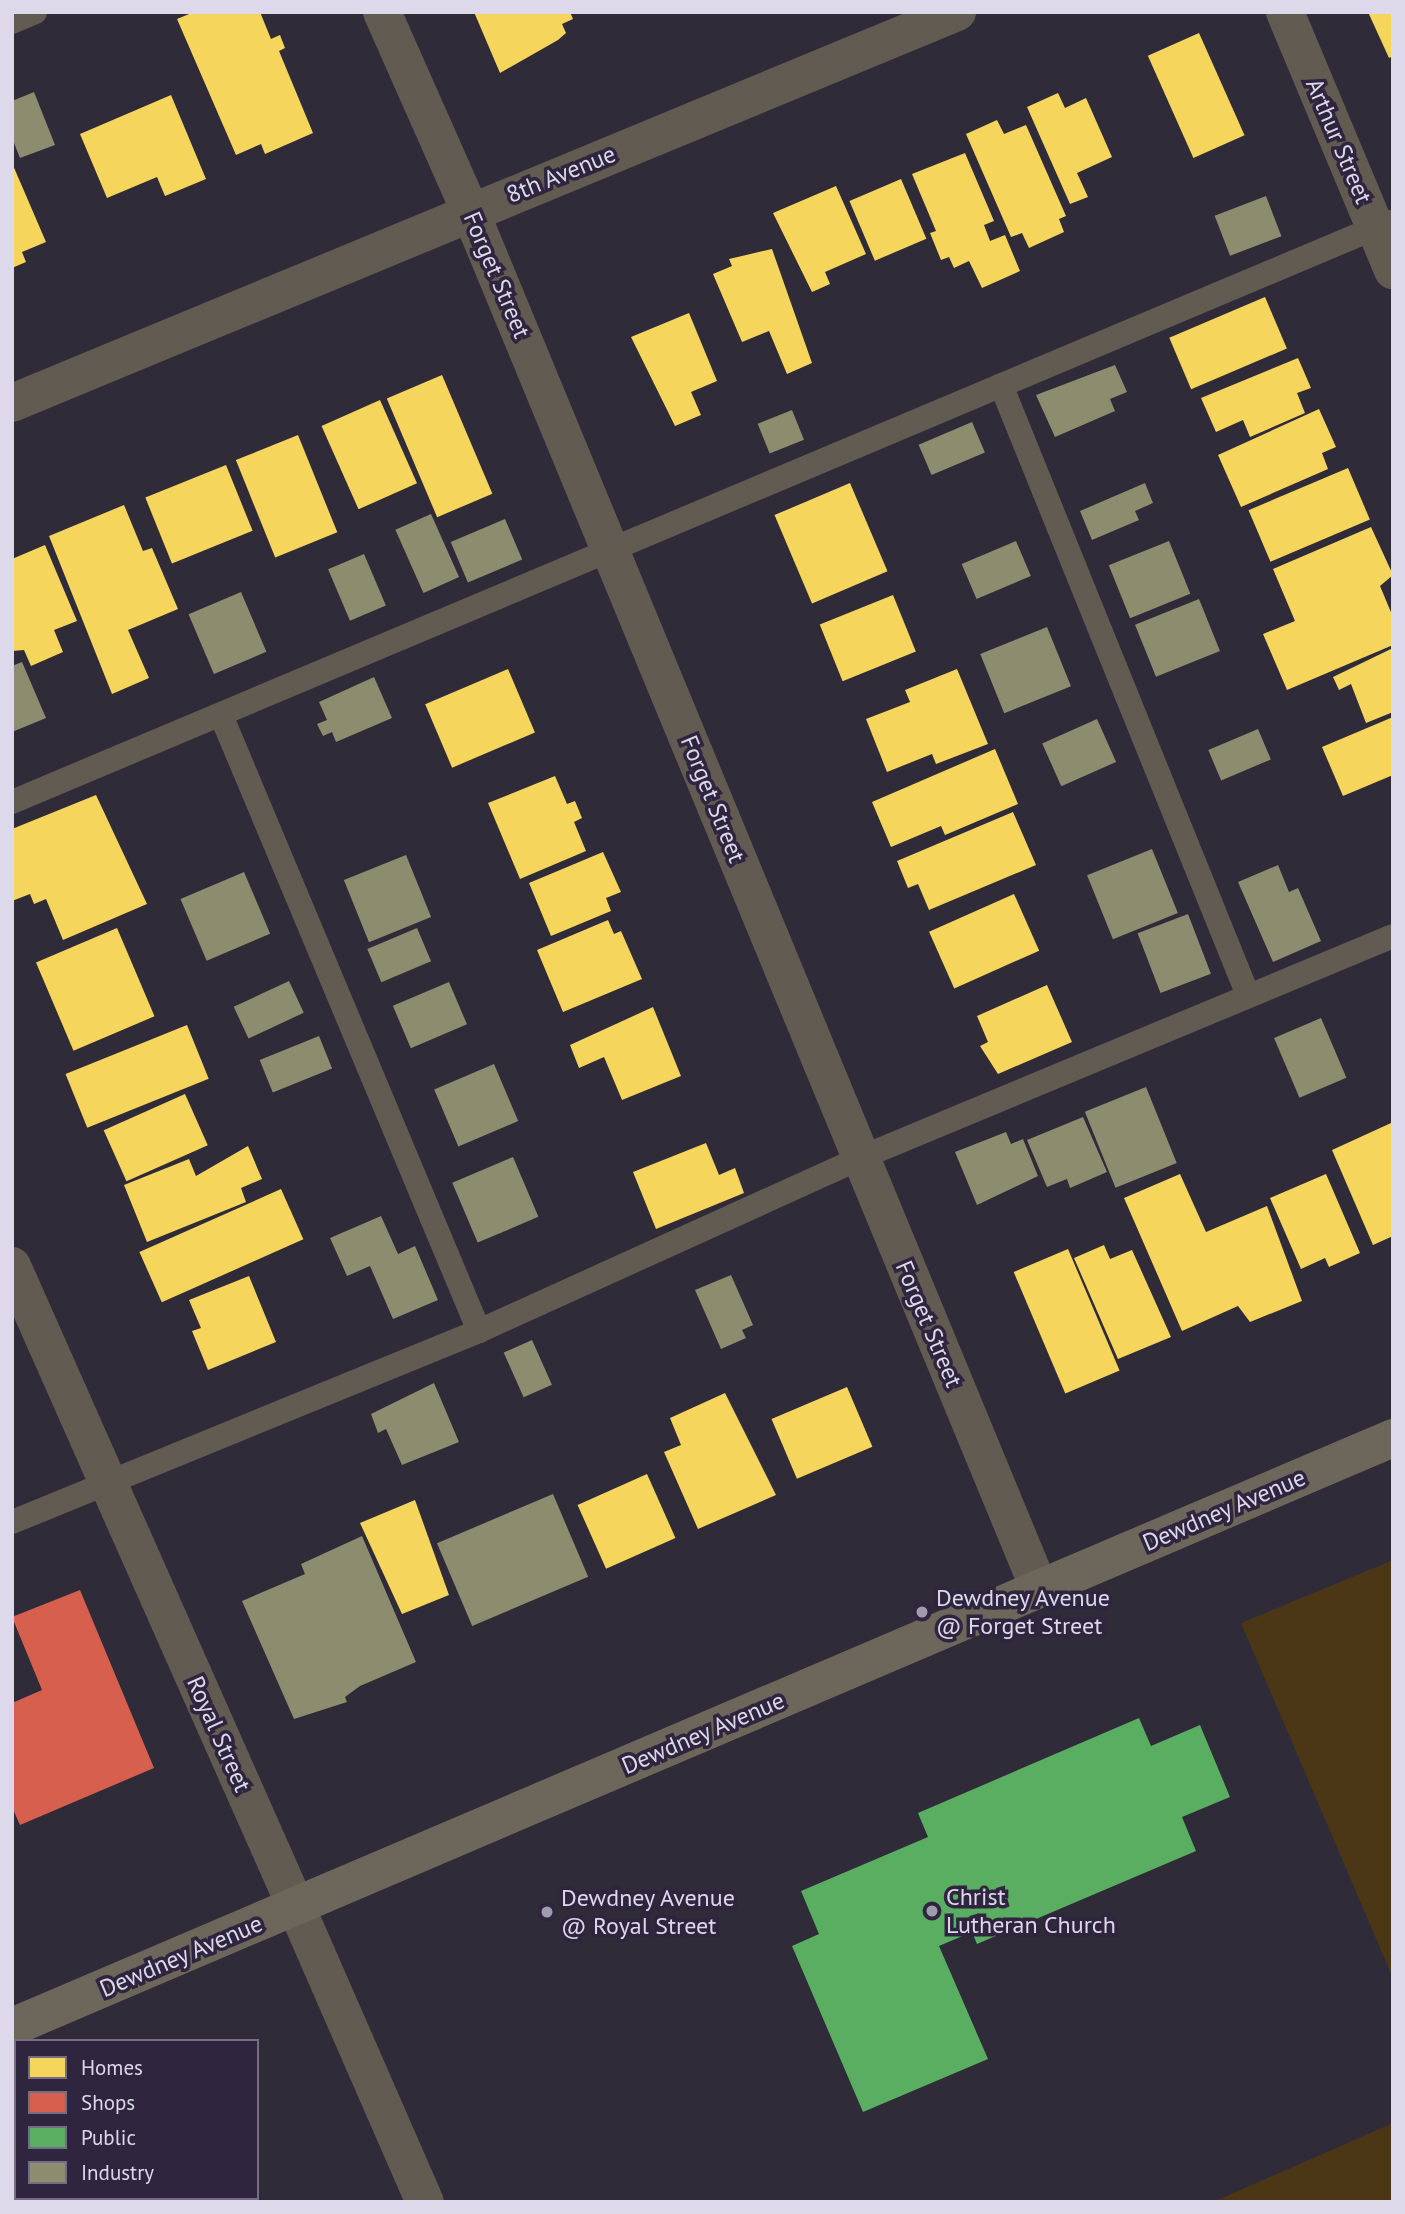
<!DOCTYPE html>
<style>
body{margin:0}
#map{position:relative;width:1405px;height:2214px;overflow:hidden;background:#302b39;font-family:"PT Sans",sans-serif}
div>[style]{position:absolute}
[style*='--x']{left:calc(var(--x)*1px);top:calc(var(--y)*1px);width:calc(var(--w)*1px);rotate:calc(var(--a)*1deg)}
.green>*{inset:0;background:#4b3715}
.homes>*{inset:0;background:#f6d55c;transform-origin:0 0}
.shops>*{inset:0;background:#d6604d}
.public>*{inset:0;background:#5aae61}
.industry>*{inset:0;background:#8c8c6e;transform-origin:0 0}
.service>*{height:24px;margin:-12px;padding:0 12px;transform-origin:12px;border-radius:12px;background:#625b52}
.minor>*{height:38px;margin:-19px;padding:0 19px;transform-origin:19px;border-radius:19px;background:#625b52}
.tertiary>*{height:38px;margin:-19px;padding:0 19px;transform-origin:19px;border-radius:19px;background:#625b52}
.secondary>*{height:38px;margin:-19px;padding:0 19px;transform-origin:19px;border-radius:19px;background:#6d665a}
.dots>*{width:19px;height:19px;translate:-50% -50%;box-sizing:border-box;border:4px solid #2f253f;border-radius:50%}
span{translate:-50% -50%;white-space:nowrap;text-align:center;line-height:1.15;-webkit-text-stroke:7px #2f253f;paint-order:stroke}
.street-label{font-size:24px;color:#ded9ea}
.poi-label{font-size:24px;color:#ded9ea}
.left{translate:0 -50%;text-align:left}
.frame{position:absolute;inset:0;border:14px solid #ded9ea;pointer-events:none}
.legend{position:absolute;left:14px;top:2039px;width:245px;height:161px;box-sizing:border-box;background:#2f253f;border:2px solid #756d83;margin:0;padding:9px 12px;list-style:none;font-size:21px;color:#ded9ea}
.legend li{display:flex;align-items:center;gap:14px;height:35px}
.legend b{width:35px;border:2px solid #756d83}
</style>
<div id="map">
<div class="green">
<div style="clip-path:polygon(1393px 1560px,1393px 1978px,1241px 1623px)"></div>
<div style="clip-path:polygon(1393px 2123px,1393px 2202px,1213px 2202px)"></div>
</div>
<div class="homes">
<div style="clip-path:polygon(194px 12px,260px 12px,271px 39px,280px 35px,285px 48px,279px 51px,313px 133px,265px 154px,261px 144px,236px 155px,177px 19px)"></div>
<div style="clip-path:polygon(474px 12px,570px 12px,573px 19px,562px 24px,566px 33px,558px 40px,500px 73px)"></div>
<div style="clip-path:polygon(1368px 12px,1393px 12px,1393px 56px,1389px 58px)"></div>
<div style="left:1199px;top:33px;width:112px;height:56px;rotate:66deg"></div>
<div style="clip-path:polygon(1058px 93px,1065px 108px,1086px 98px,1112px 157px,1077px 173px,1088px 197px,1070px 204px,1027px 107px)"></div>
<div style="clip-path:polygon(171px 95px,206px 179px,165px 196px,157px 177px,107px 198px,80px 134px)"></div>
<div style="clip-path:polygon(997px 120px,1004px 134px,1026px 125px,1066px 216px,1059px 219px,1064px 232px,1029px 248px,1022px 233px,1011px 237px,966px 134px)"></div>
<div style="clip-path:polygon(965px 153px,994px 221px,984px 225px,990px 241px,1005px 235px,1020px 271px,982px 288px,969px 261px,954px 268px,949px 257px,941px 260px,930px 233px,936px 231px,912px 174px)"></div>
<div style="clip-path:polygon(12px 163px,46px 242px,22px 252px,26px 262px,12px 268px)"></div>
<div style="left:901px;top:179px;width:65px;height:56px;rotate:67deg"></div>
<div style="clip-path:polygon(836px 186px,866px 254px,825px 272px,830px 284px,812px 292px,773px 213px)"></div>
<div style="clip-path:polygon(772px 249px,812px 363px,787px 374px,769px 331px,742px 342px,713px 274px,732px 266px,729px 259px)"></div>
<div style="left:1265px;top:297px;width:56px;height:104px;rotate:67deg"></div>
<div style="clip-path:polygon(689px 313px,717px 381px,691px 392px,701px 415px,675px 426px,631px 337px)"></div>
<div style="clip-path:polygon(1298px 358px,1311px 388px,1297px 393px,1305px 413px,1250px 437px,1243px 420px,1216px 432px,1201px 398px)"></div>
<div style="left:442px;top:375px;width:129px;height:60px;rotate:67deg"></div>
<div style="left:380px;top:400px;width:91px;height:64px;rotate:66deg"></div>
<div style="clip-path:polygon(1319px 409px,1336px 447px,1322px 453px,1328px 469px,1241px 507px,1218px 455px)"></div>
<div style="left:298px;top:435px;width:105px;height:67px;rotate:68deg"></div>
<div style="left:226px;top:465px;width:71px;height:87px;rotate:68deg"></div>
<div style="left:1348px;top:468px;width:56px;height:108px;rotate:67deg"></div>
<div style="left:850px;top:483px;width:96px;height:82px;rotate:67deg"></div>
<div style="clip-path:polygon(124px 505px,143px 551px,152px 548px,178px 609px,128px 630px,149px 678px,112px 694px,49px 536px)"></div>
<div style="clip-path:polygon(1371px 527px,1393px 575px,1380px 586px,1393px 617px,1393px 645px,1287px 690px,1263px 634px,1295px 621px,1273px 569px)"></div>
<div style="clip-path:polygon(45px 545px,77px 621px,54px 630px,63px 652px,31px 666px,24px 650px,12px 651px,12px 559px)"></div>
<div style="left:893px;top:595px;width:61px;height:79px;rotate:68deg"></div>
<div style="clip-path:polygon(1393px 648px,1393px 712px,1366px 723px,1351px 684px,1339px 690px,1333px 677px)"></div>
<div style="left:508px;top:669px;width:69px;height:90px;rotate:67deg"></div>
<div style="clip-path:polygon(957px 669px,988px 744px,936px 764px,932px 754px,887px 772px,866px 719px,910px 702px,905px 690px)"></div>
<div style="clip-path:polygon(1393px 717px,1393px 775px,1343px 796px,1322px 747px)"></div>
<div style="clip-path:polygon(995px 749px,1018px 804px,945px 835px,941px 826px,891px 847px,872px 802px)"></div>
<div style="clip-path:polygon(555px 776px,567px 804px,575px 801px,582px 818px,574px 822px,586px 851px,520px 879px,488px 803px)"></div>
<div style="clip-path:polygon(96px 795px,147px 904px,63px 940px,46px 899px,34px 904px,30px 894px,12px 901px,12px 829px)"></div>
<div style="clip-path:polygon(1013px 812px,1036px 865px,929px 910px,918px 884px,908px 888px,897px 861px)"></div>
<div style="clip-path:polygon(603px 852px,621px 892px,606px 898px,611px 911px,551px 936px,529px 883px)"></div>
<div style="left:1014px;top:894px;width:62px;height:93px;rotate:66deg"></div>
<div style="clip-path:polygon(608px 920px,614px 934px,621px 931px,642px 979px,563px 1012px,537px 950px)"></div>
<div style="left:117px;top:928px;width:96px;height:88px;rotate:67deg"></div>
<div style="clip-path:polygon(1047px 985px,1072px 1042px,998px 1074px,980px 1046px,988px 1042px,977px 1016px)"></div>
<div style="clip-path:polygon(653px 1007px,681px 1076px,622px 1100px,604px 1057px,579px 1068px,570px 1045px)"></div>
<div style="left:187px;top:1025px;width:58px;height:131px;rotate:68deg"></div>
<div style="left:185px;top:1094px;width:56px;height:89px;rotate:66deg"></div>
<div style="clip-path:polygon(1391px 1123px,1393px 1236px,1373px 1245px,1332px 1150px)"></div>
<div style="clip-path:polygon(706px 1143px,719px 1175px,735px 1168px,744px 1193px,656px 1229px,633px 1172px)"></div>
<div style="clip-path:polygon(248px 1146px,262px 1179px,241px 1188px,246px 1202px,147px 1242px,124px 1185px,189px 1159px,196px 1176px)"></div>
<div style="clip-path:polygon(1180px 1174px,1206px 1232px,1267px 1206px,1302px 1301px,1250px 1322px,1238px 1306px,1182px 1331px,1124px 1198px)"></div>
<div style="clip-path:polygon(1326px 1174px,1360px 1253px,1329px 1267px,1325px 1258px,1301px 1269px,1270px 1198px)"></div>
<div style="left:281px;top:1189px;width:55px;height:155px;rotate:66deg"></div>
<div style="clip-path:polygon(1104px 1245px,1110px 1259px,1132px 1250px,1171px 1337px,1118px 1359px,1074px 1258px)"></div>
<div style="left:1068px;top:1249px;width:132px;height:59px;rotate:67deg"></div>
<div style="clip-path:polygon(249px 1276px,276px 1342px,208px 1370px,192px 1331px,201px 1328px,189px 1300px)"></div>
<div style="left:847px;top:1387px;width:65px;height:82px;rotate:67deg"></div>
<div style="clip-path:polygon(725px 1393px,776px 1495px,698px 1529px,664px 1452px,681px 1445px,670px 1418px)"></div>
<div style="left:647px;top:1474px;width:70px;height:76px;rotate:66deg"></div>
<div style="clip-path:polygon(415px 1500px,449px 1595px,402px 1614px,360px 1523px)"></div>
</div>
<div class="shops">
<div style="clip-path:polygon(80px 1590px,154px 1768px,20px 1825px,12px 1807px,12px 1703px,42px 1690px,12px 1617px)"></div>
</div>
<div class="public">
<div style="clip-path:polygon(1139px 1718px,1151px 1746px,1200px 1725px,1230px 1797px,1182px 1817px,1196px 1851px,977px 1944px,972px 1932px,939px 1946px,988px 2059px,863px 2112px,792px 1946px,819px 1934px,801px 1891px,928px 1837px,918px 1813px)"></div>
</div>
<div class="industry">
<div style="clip-path:polygon(34px 92px,55px 145px,20px 158px,12px 138px,12px 101px)"></div>
<div style="left:1266px;top:196px;width:43px;height:55px;rotate:69deg"></div>
<div style="clip-path:polygon(1115px 365px,1127px 392px,1110px 399px,1115px 411px,1055px 437px,1036px 395px)"></div>
<div style="left:792px;top:410px;width:32px;height:37px;rotate:68deg"></div>
<div style="left:972px;top:422px;width:33px;height:58px;rotate:67deg"></div>
<div style="clip-path:polygon(1145px 483px,1153px 503px,1135px 511px,1139px 520px,1092px 540px,1080px 511px)"></div>
<div style="left:431px;top:514px;width:69px;height:39px;rotate:66deg"></div>
<div style="left:505px;top:519px;width:44px;height:59px;rotate:67deg"></div>
<div style="left:1016px;top:541px;width:38px;height:59px;rotate:67deg"></div>
<div style="left:1169px;top:541px;width:57px;height:65px;rotate:68deg"></div>
<div style="left:364px;top:554px;width:56px;height:39px;rotate:67deg"></div>
<div style="left:241px;top:592px;width:65px;height:57px;rotate:67deg"></div>
<div style="left:1199px;top:599px;width:56px;height:69px;rotate:68deg"></div>
<div style="left:1047px;top:627px;width:64px;height:72px;rotate:68deg"></div>
<div style="clip-path:polygon(22px 662px,46px 718px,12px 732px,12px 666px)"></div>
<div style="clip-path:polygon(374px 677px,392px 718px,336px 742px,332px 732px,323px 736px,317px 724px,327px 720px,319px 702px)"></div>
<div style="left:1097px;top:719px;width:47px;height:60px;rotate:66deg"></div>
<div style="left:1258px;top:729px;width:33px;height:54px;rotate:67deg"></div>
<div style="left:1152px;top:849px;width:69px;height:70px;rotate:68deg"></div>
<div style="left:406px;top:855px;width:67px;height:67px;rotate:68deg"></div>
<div style="clip-path:polygon(1278px 865px,1289px 892px,1298px 888px,1321px 941px,1273px 962px,1238px 882px)"></div>
<div style="left:244px;top:872px;width:67px;height:69px;rotate:67deg"></div>
<div style="left:1188px;top:914px;width:64px;height:54px;rotate:69deg"></div>
<div style="left:417px;top:928px;width:36px;height:54px;rotate:67deg"></div>
<div style="left:289px;top:981px;width:35px;height:61px;rotate:65deg"></div>
<div style="left:449px;top:982px;width:46px;height:61px;rotate:67deg"></div>
<div style="left:1321px;top:1018px;width:65px;height:51px;rotate:67deg"></div>
<div style="left:319px;top:1036px;width:35px;height:64px;rotate:68deg"></div>
<div style="left:494px;top:1064px;width:62px;height:65px;rotate:67deg"></div>
<div style="left:1146px;top:1087px;width:82px;height:66px;rotate:68deg"></div>
<div style="clip-path:polygon(1083px 1117px,1107px 1172px,1070px 1188px,1067px 1179px,1047px 1187px,1027px 1140px)"></div>
<div style="clip-path:polygon(1006px 1132px,1011px 1144px,1023px 1139px,1038px 1176px,977px 1205px,955px 1152px)"></div>
<div style="left:513px;top:1157px;width:65px;height:66px;rotate:67deg"></div>
<div style="clip-path:polygon(381px 1216px,398px 1254px,415px 1246px,438px 1300px,393px 1319px,370px 1266px,347px 1276px,330px 1238px)"></div>
<div style="clip-path:polygon(731px 1275px,753px 1325px,742px 1330px,746px 1338px,721px 1349px,695px 1290px)"></div>
<div style="left:532px;top:1340px;width:49px;height:31px;rotate:66deg"></div>
<div style="clip-path:polygon(434px 1383px,459px 1442px,402px 1465px,386px 1429px,378px 1433px,371px 1414px)"></div>
<div style="left:553px;top:1494px;width:90px;height:126px;rotate:67deg"></div>
<div style="clip-path:polygon(362px 1536px,416px 1662px,360px 1686px,345px 1697px,347px 1702px,294px 1719px,242px 1601px,305px 1574px,301px 1564px)"></div>
</div>
<div class="service">
<div style="--x:12;--y:22;--w:25;--a:-23"></div>
<div style="--x:1001;--y:385;--w:658;--a:67.96"></div>
<div style="--x:221;--y:715;--w:668;--a:67.27"></div>
<div style="--x:12;--y:802;--w:1494;--a:-22.84"></div>
<div style="--x:12;--y:1522;--w:505;--a:-22.24"></div>
<div style="--x:479;--y:1331;--w:418;--a:-24.4"></div>
<div style="--x:860;--y:1158;--w:577;--a:-22.61"></div>
</div>
<div class="minor">
<div style="--x:382;--y:12;--w:218;--a:66.1"></div>
<div style="--x:470;--y:211;--w:1490;--a:67.55"></div>
<div style="--x:1285;--y:12;--w:280;--a:67.3"></div>
<div style="--x:12;--y:403;--w:1023;--a:-22.48"></div>
<div style="--x:12;--y:1266;--w:701;--a:66.1"></div>
</div>
<div class="tertiary">
<div style="--x:296;--y:1907;--w:322;--a:66.4"></div>
</div>
<div class="secondary">
<div style="--x:12;--y:2027;--w:1501;--a:-23.1"></div>
</div>
<div class="dots">
<div style="left:922px;top:1612px;background:#a19cac"></div>
<div style="left:932px;top:1911px;background:#a19cac"></div>
<div style="left:547px;top:1912px;background:#a19cac"></div>
</div>
<div class="street-label">
<span style="left:1339px;top:141px;rotate:67deg">Arthur Street</span>
<span style="left:561px;top:174px;rotate:-22deg">8th Avenue</span>
<span style="left:497px;top:275px;rotate:67deg">Forget Street</span>
<span style="left:713px;top:799px;rotate:68deg">Forget Street</span>
<span style="left:929px;top:1324px;rotate:67deg">Forget Street</span>
<span style="left:1224px;top:1510px;rotate:-23deg">Dewdney Avenue</span>
<span style="left:703px;top:1733px;rotate:-23deg">Dewdney Avenue</span>
<span style="left:219px;top:1734px;rotate:66deg">Royal Street</span>
<span style="left:181px;top:1956px;rotate:-23deg">Dewdney Avenue</span>
</div>
<div class="poi-label">
<span class="left" style="left:936px;top:1612px">Dewdney Avenue<br>@ Forget Street</span>
<span class="left" style="left:946px;top:1911px">Christ<br>Lutheran Church</span>
<span class="left" style="left:561px;top:1912px">Dewdney Avenue<br>@ Royal Street</span>
</div>
<div class="frame"></div>
<ul class="legend">
<li><b style="height:19px;background:#f6d55c"></b>Homes</li>
<li><b style="height:19px;background:#d6604d"></b>Shops</li>
<li><b style="height:19px;background:#5aae61"></b>Public</li>
<li><b style="height:19px;background:#8c8c6e"></b>Industry</li>
</ul>
</div>
